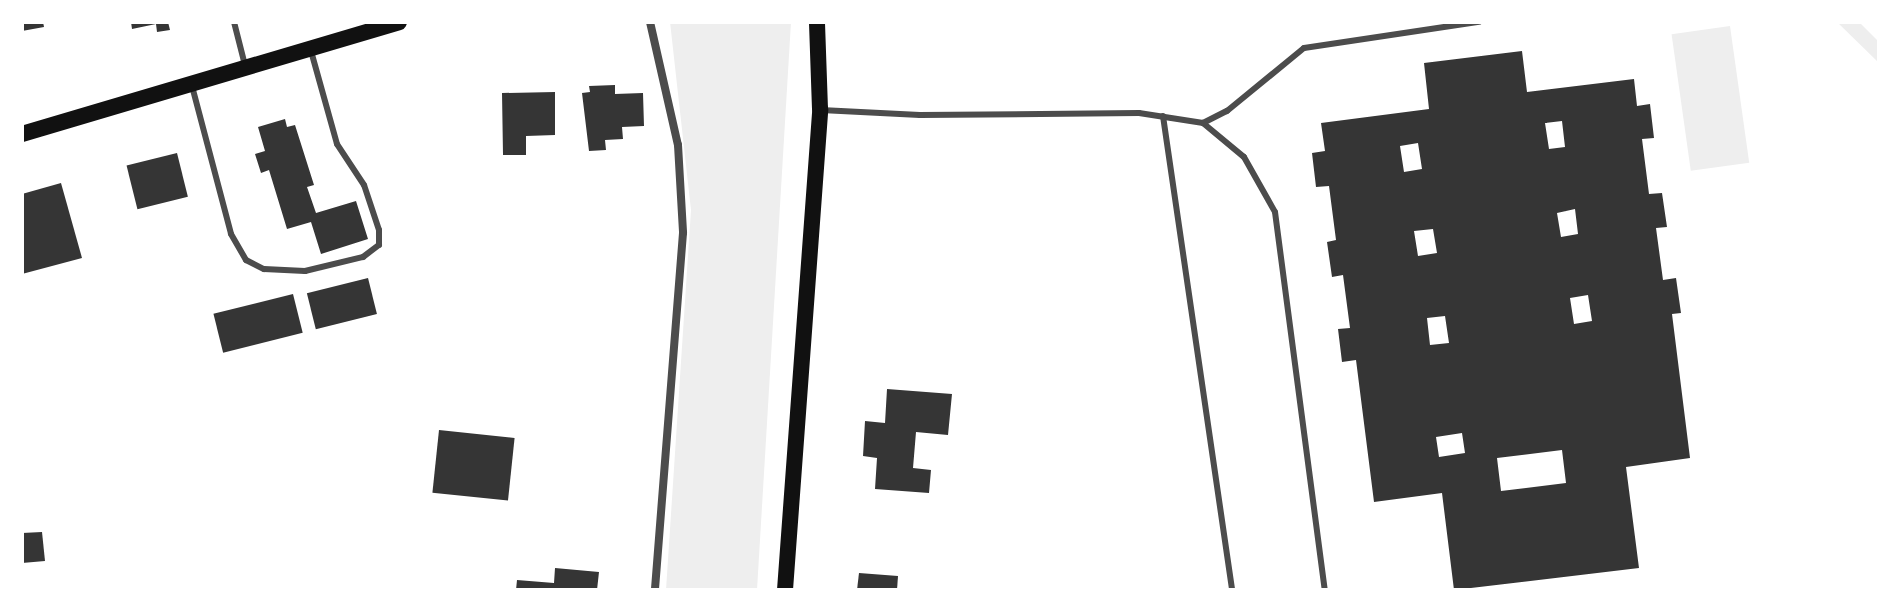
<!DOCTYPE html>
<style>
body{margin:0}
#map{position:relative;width:1901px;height:612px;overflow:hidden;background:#fff;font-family:Mulish,sans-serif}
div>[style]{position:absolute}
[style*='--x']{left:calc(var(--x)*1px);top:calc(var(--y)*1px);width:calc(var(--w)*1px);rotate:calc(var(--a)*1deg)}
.green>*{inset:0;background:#eee;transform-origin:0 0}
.building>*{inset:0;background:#353535;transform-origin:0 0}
.service>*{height:6px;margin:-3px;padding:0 3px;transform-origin:3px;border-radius:3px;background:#4c4c4c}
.minor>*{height:8px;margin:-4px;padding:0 4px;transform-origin:4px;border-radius:4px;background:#4c4c4c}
.secondary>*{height:16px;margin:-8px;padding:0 8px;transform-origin:8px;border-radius:8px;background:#111}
span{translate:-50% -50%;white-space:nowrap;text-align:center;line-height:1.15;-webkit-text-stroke:8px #fff;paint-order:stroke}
.frame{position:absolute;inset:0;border:24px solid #fff;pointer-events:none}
</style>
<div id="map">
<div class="green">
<div style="clip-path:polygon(670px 22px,791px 22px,757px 590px,666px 590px,691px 210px)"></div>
<div style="clip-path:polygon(1837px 22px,1859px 22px,1879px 42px,1879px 63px)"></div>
<div style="left:1730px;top:26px;width:138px;height:59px;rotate:82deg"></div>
</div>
<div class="building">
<div style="clip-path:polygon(22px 22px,43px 22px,44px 27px,22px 31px)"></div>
<div style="clip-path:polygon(131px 22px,168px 22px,170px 30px,157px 32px,156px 24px,132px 29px)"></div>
<div style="clip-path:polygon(evenodd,1522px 51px,1527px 92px,1634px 79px,1637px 106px,1650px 104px,1654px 138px,1642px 139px,1649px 194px,1662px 193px,1667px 227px,1656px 228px,1663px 280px,1676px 278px,1681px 313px,1672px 314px,1690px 458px,1626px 467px,1639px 568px,1454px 590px,1442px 493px,1374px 502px,1356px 360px,1342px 362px,1338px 329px,1350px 328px,1343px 275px,1332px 277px,1327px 242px,1336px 240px,1329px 186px,1316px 187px,1312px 153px,1325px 151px,1321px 123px,1429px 109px,1424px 63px,1522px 51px,1562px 121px,1565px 147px,1549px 149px,1545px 123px,1562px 121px,1522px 51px,1418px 143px,1422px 169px,1404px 172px,1400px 146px,1418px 143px,1522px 51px,1575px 209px,1578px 234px,1561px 237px,1557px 213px,1575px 209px,1522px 51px,1433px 229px,1437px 253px,1418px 256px,1414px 231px,1433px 229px,1522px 51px,1588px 295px,1592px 321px,1574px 324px,1570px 298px,1588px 295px,1522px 51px,1445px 316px,1449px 343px,1430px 345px,1427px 318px,1445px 316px,1522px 51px,1462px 433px,1465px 453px,1439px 457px,1436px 437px,1462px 433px,1522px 51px,1562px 450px,1566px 483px,1501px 491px,1497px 458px,1562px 450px)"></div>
<div style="clip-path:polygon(615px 85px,615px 94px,643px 93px,644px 126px,622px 127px,623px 139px,605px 140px,606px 150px,589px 151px,582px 93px,590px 92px,589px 86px)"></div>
<div style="clip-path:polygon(555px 92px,555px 135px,526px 136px,526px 155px,503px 155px,502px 93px)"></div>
<div style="clip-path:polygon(285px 119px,287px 127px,295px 125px,314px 185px,307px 187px,316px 213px,356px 201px,368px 239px,321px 254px,311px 222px,287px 229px,269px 170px,261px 173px,255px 154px,265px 151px,258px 127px)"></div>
<div style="left:177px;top:153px;width:45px;height:52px;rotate:76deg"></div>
<div style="clip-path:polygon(61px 183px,82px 258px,22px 274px,22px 194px)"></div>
<div style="left:368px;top:278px;width:37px;height:63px;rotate:76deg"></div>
<div style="left:293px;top:294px;width:40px;height:82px;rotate:76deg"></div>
<div style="clip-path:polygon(887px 389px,952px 394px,948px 435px,916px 432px,913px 468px,931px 470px,929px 493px,875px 489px,877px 458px,863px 456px,865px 421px,885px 423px)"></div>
<div style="left:439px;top:430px;width:76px;height:63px;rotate:6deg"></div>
<div style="clip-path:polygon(42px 532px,45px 561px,22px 563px,22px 533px)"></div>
<div style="clip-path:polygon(555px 568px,599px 572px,597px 590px,516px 590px,517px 580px,554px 583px)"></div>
<div style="clip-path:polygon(859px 573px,898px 576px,897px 590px,857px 590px)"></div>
</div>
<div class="service">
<div style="--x:234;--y:22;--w:44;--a:75.7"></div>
<div style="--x:192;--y:86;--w:153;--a:75.2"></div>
<div style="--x:231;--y:234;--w:30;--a:60"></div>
<div style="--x:246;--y:260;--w:20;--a:27"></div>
<div style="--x:264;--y:269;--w:41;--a:2.8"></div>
<div style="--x:305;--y:271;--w:60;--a:-13.6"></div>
<div style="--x:363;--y:257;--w:20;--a:-37"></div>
<div style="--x:379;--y:245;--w:15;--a:-90"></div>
<div style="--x:379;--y:230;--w:47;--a:-108.4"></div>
<div style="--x:364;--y:185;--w:49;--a:-123.4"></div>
<div style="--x:337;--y:144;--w:97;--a:-105.6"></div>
<div style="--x:821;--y:110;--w:99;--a:2.9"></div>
<div style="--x:920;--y:115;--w:219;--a:-0.5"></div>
<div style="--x:1139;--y:113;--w:65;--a:8.9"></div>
<div style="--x:1203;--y:123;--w:53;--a:39.7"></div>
<div style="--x:1244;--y:157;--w:63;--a:60.6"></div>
<div style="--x:1275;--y:212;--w:381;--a:82.5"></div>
<div style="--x:1163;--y:116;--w:479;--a:81.7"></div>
<div style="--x:1203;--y:123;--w:27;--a:-27"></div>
<div style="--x:1227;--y:111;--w:99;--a:-39.3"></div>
<div style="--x:1304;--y:48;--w:177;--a:-8.5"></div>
</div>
<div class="minor">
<div style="--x:650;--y:22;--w:126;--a:77.2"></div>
<div style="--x:678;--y:145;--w:88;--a:86.7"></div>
<div style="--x:683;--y:233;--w:358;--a:94.5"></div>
</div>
<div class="secondary">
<div style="--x:22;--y:134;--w:393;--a:-16.5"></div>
<div style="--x:785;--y:590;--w:482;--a:-85.8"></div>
<div style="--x:820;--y:109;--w:87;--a:-92"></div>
</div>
<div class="frame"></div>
</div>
